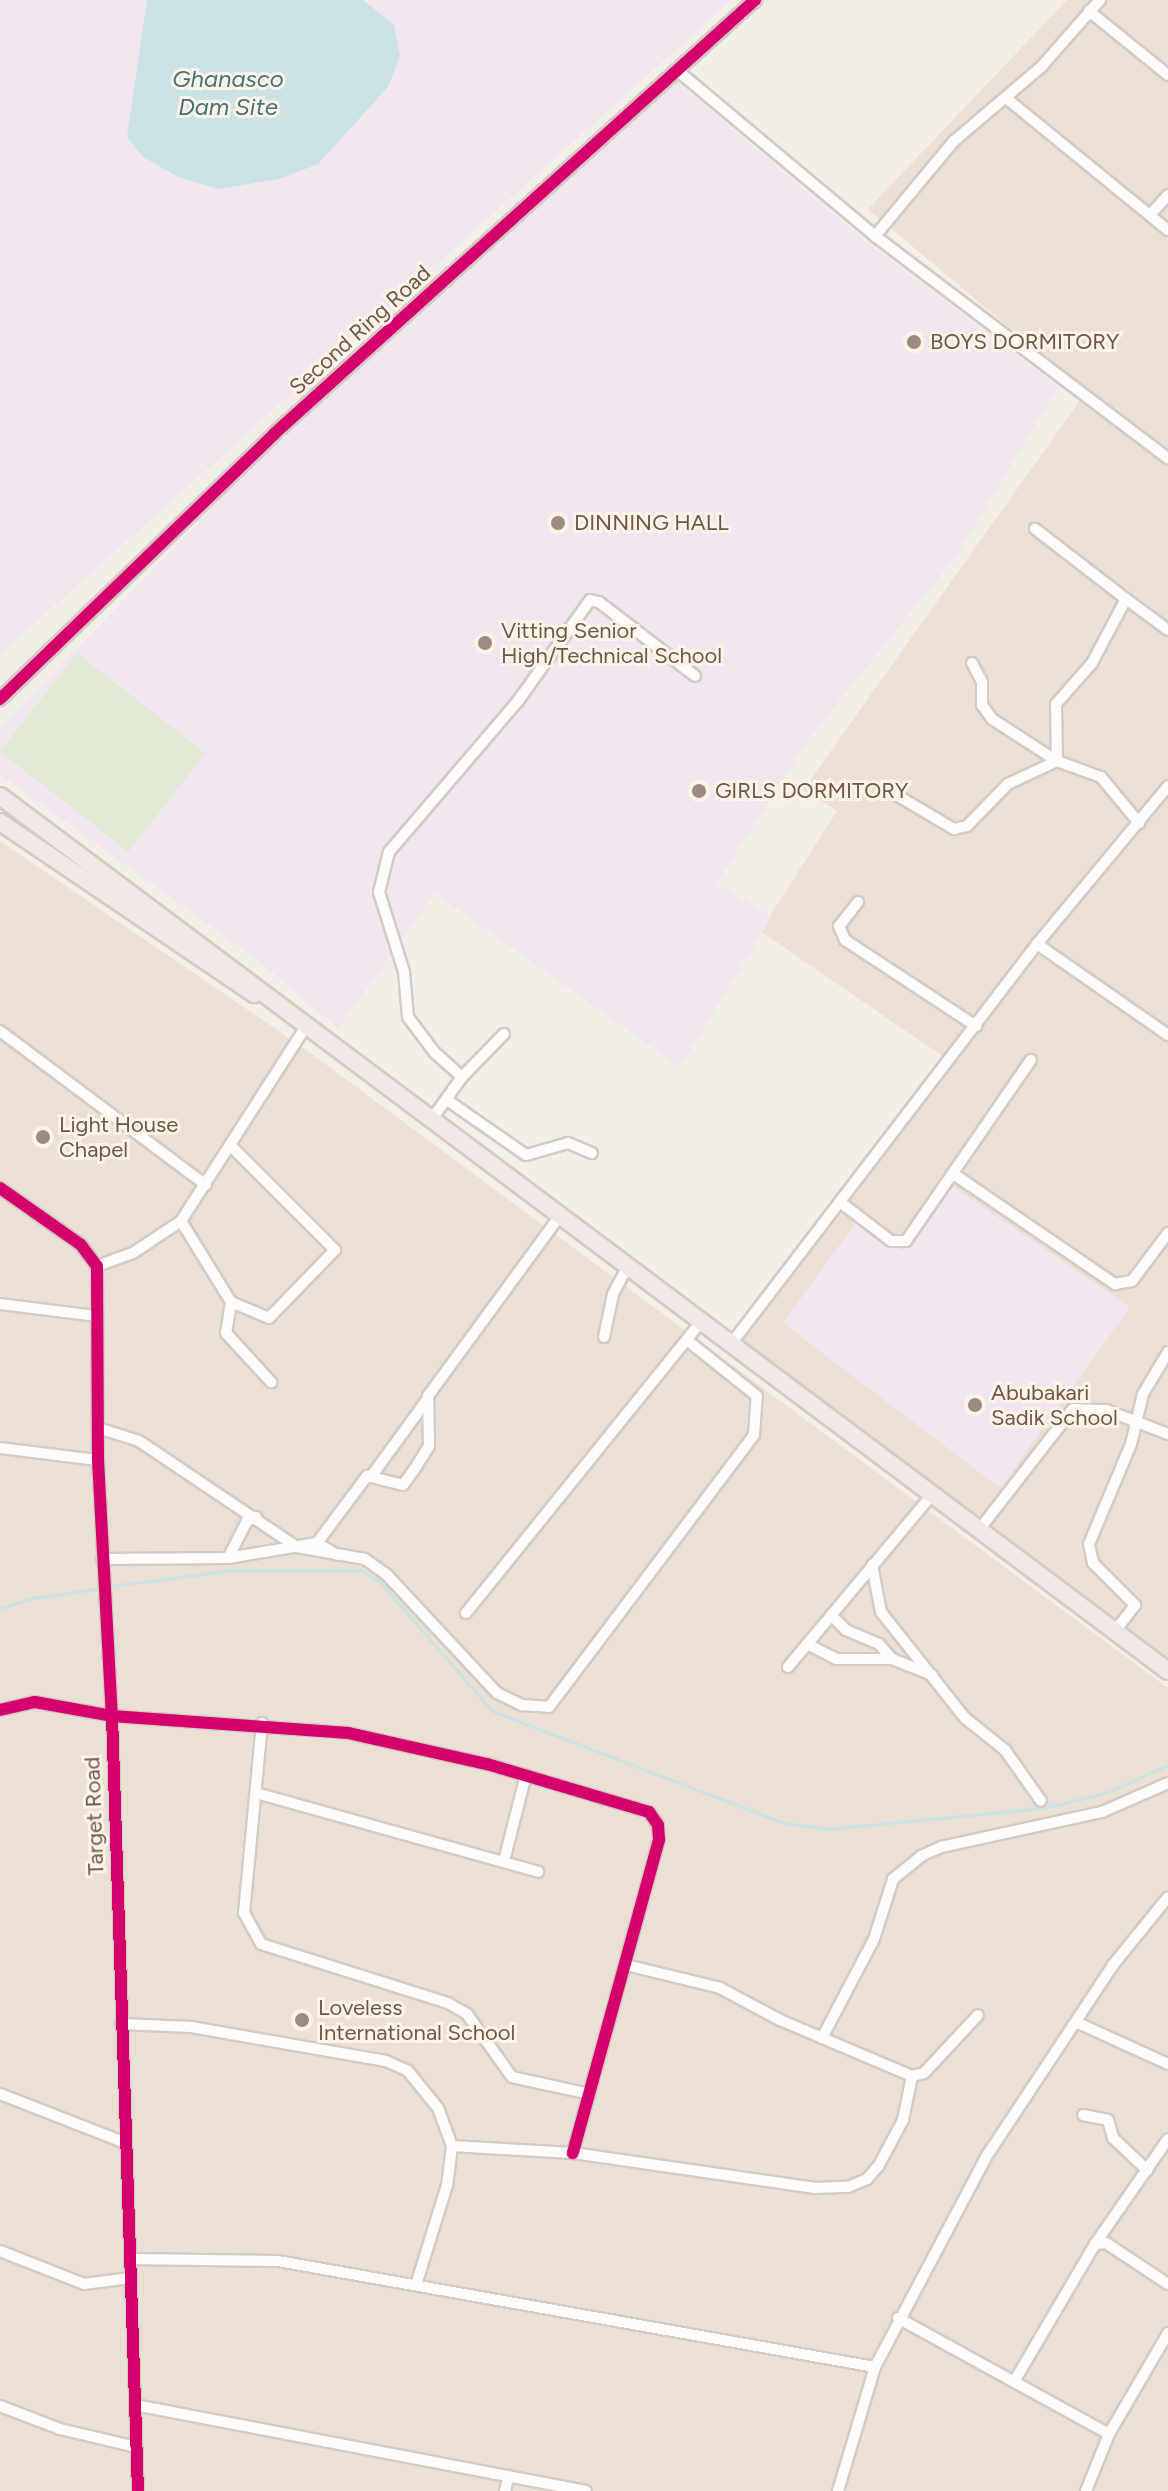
<!DOCTYPE html>
<style>
body{margin:0}
#map{position:relative;width:1168px;height:2491px;overflow:hidden;background:#f3eee7;font-family:Figtree,sans-serif}
div>[style]{position:absolute}
[style*='--x']{left:calc(var(--x)*1px);top:calc(var(--y)*1px);width:calc(var(--w)*1px);rotate:calc(var(--a)*1deg)}
.residential>*{inset:0;background:#ece0d5}
.education>*{inset:0;background:#efe6ef}
.green>*{inset:0;background:#e1e9d3;transform-origin:0 0}
.water>*{inset:0;background:#cae2e3}
.stream>*{height:3px;margin:-1.5px;padding:0 1.5px;transform-origin:1.5px;border-radius:1.5px;background:#cae2e3}
.roads{filter:drop-shadow(2px 0 #d2cbc6) drop-shadow(-2px 0 #d2cbc6) drop-shadow(0 2px #d2cbc6) drop-shadow(0 -2px #d2cbc6)}
.minor>*{height:10px;margin:-5px;padding:0 5px;transform-origin:5px;border-radius:5px;background:#fdfcfb}
.tertiary>*{height:12px;margin:-6px;padding:0 6px;transform-origin:6px;border-radius:6px;background:#fdfcfb}
.trunk>*{height:16px;margin:-8px;padding:0 8px;transform-origin:8px;border-radius:8px;background:#f0e8e4}
.cycleway>*{height:12px;margin:-6px;padding:0 6px;transform-origin:6px;border-radius:6px;background:#d6006c}
.dots>*{width:22px;height:22px;translate:-50% -50%;box-sizing:border-box;border:4px solid #fdf3e7;border-radius:50%}
span{translate:-50% -50%;white-space:nowrap;text-align:center;line-height:1.15;-webkit-text-stroke:6px #fdf3e7;paint-order:stroke}
.street-label{font-size:22px;color:#6e564b}
.poi-label{font-size:22px;color:#6e564b}
.left{translate:0 -50%;text-align:left}
.water-label{font-size:24px;color:#447379;font-style:italic}
</style>
<div id="map">
<div class="residential">
<div style="clip-path:polygon(1067px 0,1168px 0,1168px 1663px,740px 1338px,951px 1062px,760px 931px,837px 811px,803px 790px,1086px 392px,868px 209px)"></div>
<div style="clip-path:polygon(0 841px,305px 1049px,1168px 1688px,1168px 2491px,0 2491px)"></div>
</div>
<div class="education">
<div style="clip-path:polygon(0 0,731px 0,0 654px)"></div>
<div style="clip-path:polygon(676px 81px,856px 234px,1058px 387px,956px 556px,812px 734px,716px 884px,772px 916px,680px 1067px,435px 893px,338px 1028px,258px 960px,0 774px,0 729px,264px 454px)"></div>
<div style="clip-path:polygon(952px 1186px,1130px 1307px,1000px 1488px,783px 1323px,857px 1221px,902px 1251px)"></div>
</div>
<div class="green">
<div style="left:77px;top:653px;width:163px;height:125px;rotate:38deg"></div>
</div>
<div class="water">
<div style="clip-path:polygon(147px 0,363px 0,394px 25px,400px 56px,388px 87px,318px 164px,279px 179px,218px 189px,178px 177px,142px 156px,127px 137px)"></div>
</div>
<div class="stream">
<div style="--x:110;--y:1586;--w:125;--a:-7.4"></div>
<div style="--x:234;--y:1570;--w:127;--a:0"></div>
<div style="--x:361;--y:1570;--w:22;--a:32"></div>
<div style="--x:380;--y:1582;--w:171;--a:49"></div>
<div style="--x:492;--y:1711;--w:313;--a:21"></div>
<div style="--x:784;--y:1823;--w:44;--a:7.8"></div>
<div style="--x:828;--y:1829;--w:217;--a:-5.6"></div>
<div style="--x:1044;--y:1808;--w:66;--a:-14"></div>
<div style="--x:1108;--y:1792;--w:66;--a:-24.2"></div>
<div style="--x:0;--y:1608;--w:34;--a:-17"></div>
<div style="--x:32;--y:1598;--w:71;--a:-8.1"></div>
</div>
<div class="roads">
<div class="minor">
<div style="--x:1089;--y:11;--w:102;--a:39"></div>
<div style="--x:678;--y:71;--w:257;--a:39.9"></div>
<div style="--x:875;--y:236;--w:368;--a:37.2"></div>
<div style="--x:1006;--y:98;--w:209;--a:39.2"></div>
<div style="--x:1150;--y:215;--w:27;--a:-48"></div>
<div style="--x:875;--y:236;--w:124;--a:-50.3"></div>
<div style="--x:954;--y:141;--w:116;--a:-40.4"></div>
<div style="--x:1042;--y:66;--w:88;--a:-48.7"></div>
<div style="--x:1126;--y:599;--w:52;--a:36.4"></div>
<div style="--x:972;--y:663;--w:21;--a:62"></div>
<div style="--x:982;--y:682;--w:23;--a:90"></div>
<div style="--x:982;--y:705;--w:17;--a:54"></div>
<div style="--x:992;--y:719;--w:77;--a:32.9"></div>
<div style="--x:1057;--y:761;--w:57;--a:-91"></div>
<div style="--x:1056;--y:704;--w:55;--a:-48.7"></div>
<div style="--x:1092;--y:663;--w:72;--a:-62"></div>
<div style="--x:1126;--y:599;--w:115;--a:-142.4"></div>
<div style="--x:888;--y:790;--w:77;--a:30.6"></div>
<div style="--x:954;--y:829;--w:13;--a:-13"></div>
<div style="--x:967;--y:826;--w:59;--a:-45.7"></div>
<div style="--x:1008;--y:784;--w:54;--a:-25.1"></div>
<div style="--x:1057;--y:761;--w:47;--a:20"></div>
<div style="--x:1101;--y:777;--w:60;--a:50.4"></div>
<div style="--x:858;--y:902;--w:31;--a:128"></div>
<div style="--x:839;--y:926;--w:15;--a:67"></div>
<div style="--x:845;--y:940;--w:157;--a:33.3"></div>
<div style="--x:1037;--y:944;--w:160;--a:34.8"></div>
<div style="--x:0;--y:1031;--w:257;--a:36.8"></div>
<div style="--x:462;--y:1077;--w:36;--a:-138"></div>
<div style="--x:435;--y:1053;--w:45;--a:-126.9"></div>
<div style="--x:408;--y:1017;--w:45;--a:-95.1"></div>
<div style="--x:404;--y:972;--w:84;--a:-107.4"></div>
<div style="--x:379;--y:892;--w:41;--a:-76"></div>
<div style="--x:389;--y:852;--w:199;--a:-49.5"></div>
<div style="--x:518;--y:701;--w:124;--a:-54.5"></div>
<div style="--x:590;--y:600;--w:9;--a:13"></div>
<div style="--x:599;--y:602;--w:121;--a:37.6"></div>
<div style="--x:447;--y:1100;--w:96;--a:34.8"></div>
<div style="--x:526;--y:1155;--w:44;--a:-15.9"></div>
<div style="--x:568;--y:1143;--w:26;--a:23"></div>
<div style="--x:432;--y:1119;--w:52;--a:-54.5"></div>
<div style="--x:462;--y:1077;--w:60;--a:-45.7"></div>
<div style="--x:955;--y:1175;--w:194;--a:34.3"></div>
<div style="--x:1115;--y:1284;--w:17;--a:-10"></div>
<div style="--x:1132;--y:1281;--w:60;--a:-53.1"></div>
<div style="--x:0;--y:1188;--w:99;--a:35.1"></div>
<div style="--x:81;--y:1245;--w:26;--a:53"></div>
<div style="--x:97;--y:1266;--w:194;--a:89.7"></div>
<div style="--x:98;--y:1460;--w:256;--a:86.9"></div>
<div style="--x:112;--y:1716;--w:775;--a:88.08"></div>
<div style="--x:840;--y:1202;--w:64;--a:37.4"></div>
<div style="--x:891;--y:1241;--w:15;--a:0"></div>
<div style="--x:906;--y:1241;--w:220;--a:-55.4"></div>
<div style="--x:181;--y:1221;--w:95;--a:58.3"></div>
<div style="--x:231;--y:1302;--w:41;--a:22.8"></div>
<div style="--x:269;--y:1318;--w:95;--a:-45.9"></div>
<div style="--x:335;--y:1250;--w:148;--a:-135"></div>
<div style="--x:97;--y:1266;--w:38;--a:-20"></div>
<div style="--x:133;--y:1253;--w:58;--a:-33.7"></div>
<div style="--x:181;--y:1221;--w:229;--a:-57.3"></div>
<div style="--x:231;--y:1302;--w:31;--a:99"></div>
<div style="--x:226;--y:1333;--w:67;--a:47.4"></div>
<div style="--x:0;--y:1304;--w:97;--a:7.1"></div>
<div style="--x:604;--y:1337;--w:44;--a:-78.2"></div>
<div style="--x:613;--y:1294;--w:32;--a:-62"></div>
<div style="--x:731;--y:1344;--w:504;--a:-52.58"></div>
<div style="--x:1037;--y:944;--w:205;--a:-50.3"></div>
<div style="--x:98;--y:1428;--w:43;--a:17.6"></div>
<div style="--x:139;--y:1441;--w:190;--a:33.9"></div>
<div style="--x:297;--y:1547;--w:69;--a:10"></div>
<div style="--x:365;--y:1559;--w:27;--a:36"></div>
<div style="--x:387;--y:1575;--w:161;--a:47"></div>
<div style="--x:497;--y:1693;--w:28;--a:26"></div>
<div style="--x:522;--y:1705;--w:27;--a:4"></div>
<div style="--x:549;--y:1707;--w:341;--a:-53"></div>
<div style="--x:754;--y:1435;--w:39;--a:-86"></div>
<div style="--x:757;--y:1396;--w:88;--a:-141.4"></div>
<div style="--x:0;--y:1448;--w:99;--a:7"></div>
<div style="--x:373;--y:1474;--w:90;--a:-54"></div>
<div style="--x:979;--y:1530;--w:153;--a:-52.2"></div>
<div style="--x:1073;--y:1409;--w:33;--a:2"></div>
<div style="--x:1106;--y:1410;--w:66;--a:21.2"></div>
<div style="--x:317;--y:1543;--w:84;--a:-53.3"></div>
<div style="--x:367;--y:1476;--w:37;--a:14"></div>
<div style="--x:403;--y:1485;--w:19;--a:-54"></div>
<div style="--x:414;--y:1470;--w:28;--a:-58"></div>
<div style="--x:429;--y:1446;--w:50;--a:-91.1"></div>
<div style="--x:428;--y:1396;--w:225;--a:-53.8"></div>
<div style="--x:228;--y:1558;--w:42;--a:-62.8"></div>
<div style="--x:247;--y:1521;--w:10;--a:-24"></div>
<div style="--x:102;--y:1559;--w:126;--a:-0.5"></div>
<div style="--x:228;--y:1558;--w:90;--a:-9.6"></div>
<div style="--x:317;--y:1543;--w:23;--a:31"></div>
<div style="--x:872;--y:1565;--w:48;--a:79.2"></div>
<div style="--x:881;--y:1612;--w:135;--a:51.6"></div>
<div style="--x:965;--y:1718;--w:51;--a:38.7"></div>
<div style="--x:1005;--y:1750;--w:62;--a:54.8"></div>
<div style="--x:466;--y:1613;--w:374;--a:-51.1"></div>
<div style="--x:831;--y:1615;--w:21;--a:45"></div>
<div style="--x:846;--y:1630;--w:36;--a:23"></div>
<div style="--x:879;--y:1644;--w:20;--a:49"></div>
<div style="--x:892;--y:1659;--w:43;--a:21.8"></div>
<div style="--x:1115;--y:1631;--w:33;--a:-52"></div>
<div style="--x:1135;--y:1605;--w:59;--a:-135"></div>
<div style="--x:1093;--y:1563;--w:19;--a:-102"></div>
<div style="--x:1089;--y:1544;--w:108;--a:-67.2"></div>
<div style="--x:1131;--y:1444;--w:51;--a:-76.5"></div>
<div style="--x:1143;--y:1394;--w:49;--a:-59.2"></div>
<div style="--x:807;--y:1644;--w:33;--a:27"></div>
<div style="--x:836;--y:1659;--w:56;--a:0"></div>
<div style="--x:788;--y:1667;--w:224;--a:-50.1"></div>
<div style="--x:0;--y:1710;--w:36;--a:-13"></div>
<div style="--x:35;--y:1702;--w:78;--a:10.3"></div>
<div style="--x:112;--y:1716;--w:237;--a:4.1"></div>
<div style="--x:348;--y:1733;--w:142;--a:12.6"></div>
<div style="--x:487;--y:1764;--w:169;--a:16.5"></div>
<div style="--x:649;--y:1812;--w:16;--a:55"></div>
<div style="--x:658;--y:1825;--w:15;--a:86"></div>
<div style="--x:659;--y:1840;--w:325;--a:105.4"></div>
<div style="--x:262;--y:1723;--w:191;--a:95.4"></div>
<div style="--x:244;--y:1913;--w:35;--a:61"></div>
<div style="--x:261;--y:1944;--w:196;--a:17.5"></div>
<div style="--x:448;--y:2003;--w:22;--a:30"></div>
<div style="--x:467;--y:2014;--w:77;--a:54.5"></div>
<div style="--x:512;--y:2077;--w:80;--a:12.3"></div>
<div style="--x:256;--y:1793;--w:293;--a:15.6"></div>
<div style="--x:504;--y:1861;--w:89;--a:-75.7"></div>
<div style="--x:626;--y:1965;--w:97;--a:13.7"></div>
<div style="--x:720;--y:1988;--w:68;--a:28.1"></div>
<div style="--x:780;--y:2020;--w:143;--a:23"></div>
<div style="--x:912;--y:2076;--w:12;--a:-14"></div>
<div style="--x:924;--y:2073;--w:79;--a:-47"></div>
<div style="--x:1078;--y:2023;--w:99;--a:24.5"></div>
<div style="--x:121;--y:2024;--w:70;--a:2.5"></div>
<div style="--x:191;--y:2027;--w:198;--a:9.9"></div>
<div style="--x:386;--y:2061;--w:24;--a:24"></div>
<div style="--x:408;--y:2071;--w:48;--a:51"></div>
<div style="--x:438;--y:2108;--w:40;--a:69.8"></div>
<div style="--x:452;--y:2146;--w:39;--a:97"></div>
<div style="--x:447;--y:2185;--w:102;--a:107.2"></div>
<div style="--x:822;--y:2038;--w:112;--a:-62.3"></div>
<div style="--x:874;--y:1939;--w:63;--a:-72.4"></div>
<div style="--x:893;--y:1879;--w:36;--a:-39"></div>
<div style="--x:921;--y:1856;--w:22;--a:-24"></div>
<div style="--x:941;--y:1847;--w:165;--a:-12.3"></div>
<div style="--x:1102;--y:1812;--w:72;--a:-23.7"></div>
<div style="--x:0;--y:2094;--w:132;--a:21.3"></div>
<div style="--x:1083;--y:2115;--w:25;--a:11"></div>
<div style="--x:1108;--y:2120;--w:19;--a:74"></div>
<div style="--x:1113;--y:2138;--w:47;--a:43.3"></div>
<div style="--x:452;--y:2146;--w:121;--a:3.3"></div>
<div style="--x:573;--y:2153;--w:245;--a:8.2"></div>
<div style="--x:815;--y:2188;--w:33;--a:-2"></div>
<div style="--x:848;--y:2187;--w:21;--a:-23"></div>
<div style="--x:867;--y:2179;--w:18;--a:-49"></div>
<div style="--x:879;--y:2165;--w:51;--a:-61.9"></div>
<div style="--x:903;--y:2120;--w:45;--a:-78.4"></div>
<div style="--x:1095;--y:2244;--w:128;--a:-55.2"></div>
<div style="--x:0;--y:2251;--w:90;--a:21.4"></div>
<div style="--x:84;--y:2284;--w:47;--a:-7.3"></div>
<div style="--x:130;--y:2259;--w:148;--a:0.8"></div>
<div style="--x:278;--y:2261;--w:606;--a:10.07"></div>
<div style="--x:898;--y:2318;--w:241;--a:28.8"></div>
<div style="--x:1015;--y:2380;--w:158;--a:-59.5"></div>
<div style="--x:1095;--y:2244;--w:11;--a:-5"></div>
<div style="--x:1106;--y:2243;--w:74;--a:33.5"></div>
<div style="--x:135;--y:2405;--w:459;--a:10.8"></div>
<div style="--x:0;--y:2406;--w:64;--a:21"></div>
<div style="--x:60;--y:2429;--w:79;--a:13.2"></div>
<div style="--x:505;--y:2491;--w:12;--a:-76"></div>
<div style="--x:838;--y:2491;--w:129;--a:-73.4"></div>
<div style="--x:875;--y:2367;--w:241;--a:-62.1"></div>
<div style="--x:988;--y:2154;--w:227;--a:-56.5"></div>
<div style="--x:1113;--y:1965;--w:87;--a:-51"></div>
<div style="--x:1086;--y:2491;--w:61;--a:-68"></div>
<div style="--x:1109;--y:2434;--w:117;--a:-59.7"></div>
</div>
<div class="tertiary">
<div style="--x:0;--y:699;--w:381;--a:-44"></div>
<div style="--x:274;--y:434;--w:648;--a:-42.06"></div>
</div>
<div class="trunk">
<div style="--x:0;--y:796;--w:1459;--a:36.84"></div>
<div style="--x:0;--y:822;--w:307;--a:34.1"></div>
</div>
</div>
<div class="cycleway">
<div style="--x:0;--y:699;--w:381;--a:-44"></div>
<div style="--x:274;--y:434;--w:648;--a:-42.06"></div>
<div style="--x:0;--y:1188;--w:99;--a:35.1"></div>
<div style="--x:81;--y:1245;--w:26;--a:53"></div>
<div style="--x:97;--y:1266;--w:194;--a:89.7"></div>
<div style="--x:98;--y:1460;--w:256;--a:86.9"></div>
<div style="--x:112;--y:1716;--w:775;--a:88.08"></div>
<div style="--x:0;--y:1710;--w:36;--a:-13"></div>
<div style="--x:35;--y:1702;--w:78;--a:10.3"></div>
<div style="--x:112;--y:1716;--w:237;--a:4.1"></div>
<div style="--x:348;--y:1733;--w:142;--a:12.6"></div>
<div style="--x:487;--y:1764;--w:169;--a:16.5"></div>
<div style="--x:649;--y:1812;--w:16;--a:55"></div>
<div style="--x:658;--y:1825;--w:15;--a:86"></div>
<div style="--x:659;--y:1840;--w:325;--a:105.4"></div>
</div>
<div class="dots">
<div style="left:914px;top:342px;background:#9d8b82"></div>
<div style="left:558px;top:523px;background:#9d8b82"></div>
<div style="left:485px;top:643px;background:#9d8b82"></div>
<div style="left:699px;top:791px;background:#9d8b82"></div>
<div style="left:43px;top:1137px;background:#9d8b82"></div>
<div style="left:975px;top:1405px;background:#9d8b82"></div>
<div style="left:302px;top:2020px;background:#9d8b82"></div>
</div>
<div class="street-label">
<span style="left:360px;top:330px;rotate:-42deg">Second Ring Road</span>
<span style="left:94px;top:1816px;rotate:-92deg">Target Road</span>
</div>
<div class="poi-label">
<span class="left" style="left:930px;top:342px">BOYS DORMITORY</span>
<span class="left" style="left:574px;top:523px">DINNING HALL</span>
<span class="left" style="left:501px;top:643px">Vitting Senior<br>High/Technical School</span>
<span class="left" style="left:715px;top:791px">GIRLS DORMITORY</span>
<span class="left" style="left:59px;top:1137px">Light House<br>Chapel</span>
<span class="left" style="left:991px;top:1405px">Abubakari<br>Sadik School</span>
<span class="left" style="left:318px;top:2020px">Loveless<br>International School</span>
</div>
<div class="water-label">
<span style="left:228px;top:93px">Ghanasco<br>Dam Site</span>
</div>
</div>
